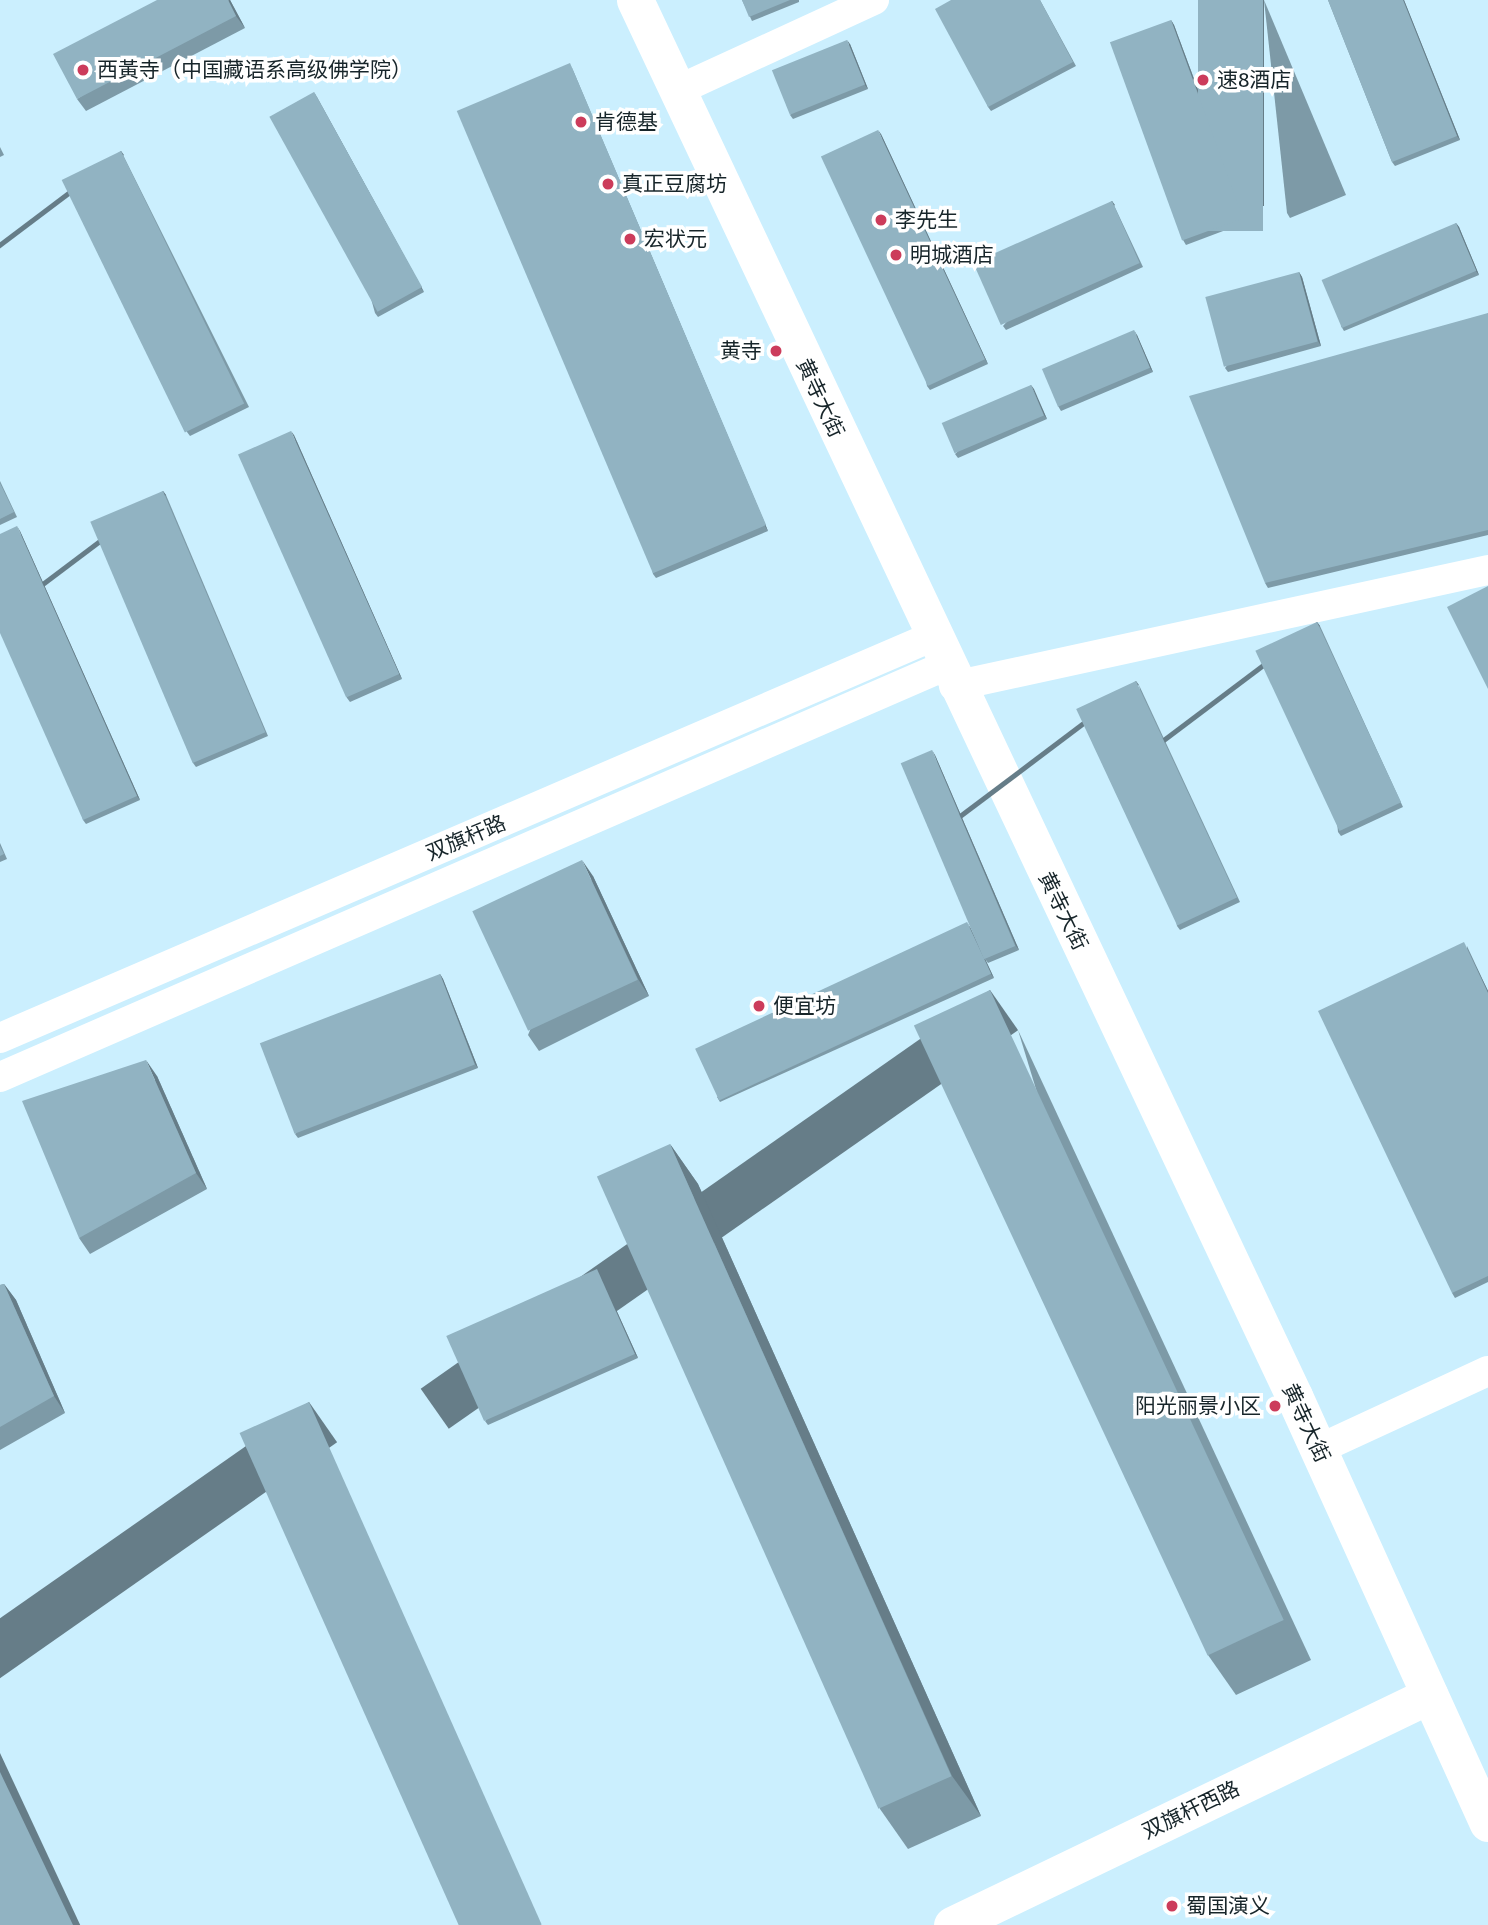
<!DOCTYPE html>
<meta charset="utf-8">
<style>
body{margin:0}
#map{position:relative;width:1488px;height:1925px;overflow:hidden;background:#cbeffe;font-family:"Fira Sans","Noto Sans SC",sans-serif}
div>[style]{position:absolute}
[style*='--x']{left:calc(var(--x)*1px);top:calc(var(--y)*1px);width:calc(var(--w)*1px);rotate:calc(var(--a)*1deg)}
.minor>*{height:30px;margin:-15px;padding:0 15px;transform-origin:15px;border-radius:15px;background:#fff}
.tertiary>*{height:37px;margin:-18.5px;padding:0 18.5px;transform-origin:18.5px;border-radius:18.5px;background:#fff}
.wall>*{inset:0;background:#7d9aa7}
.shaded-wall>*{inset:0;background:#667d88;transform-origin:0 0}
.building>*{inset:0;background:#91b3c2;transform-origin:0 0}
.dots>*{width:19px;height:19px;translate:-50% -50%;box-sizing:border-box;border:4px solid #fff;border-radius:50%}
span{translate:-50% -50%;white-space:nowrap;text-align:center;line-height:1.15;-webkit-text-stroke:7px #fff;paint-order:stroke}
.poi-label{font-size:21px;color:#17252a}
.left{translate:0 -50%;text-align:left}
.right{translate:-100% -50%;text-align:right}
.street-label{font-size:21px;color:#17252a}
</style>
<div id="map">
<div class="minor">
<div style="--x:676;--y:91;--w:218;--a:-24.7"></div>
<div style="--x:954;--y:686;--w:546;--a:-12.26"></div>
<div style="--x:0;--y:1038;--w:1014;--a:-23.3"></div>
<div style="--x:0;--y:1077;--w:1031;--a:-23.51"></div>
<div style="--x:1319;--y:1449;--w:186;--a:-24.8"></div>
</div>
<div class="tertiary">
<div style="--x:635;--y:0;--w:1544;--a:64.73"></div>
<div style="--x:1294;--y:1396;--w:469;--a:65.6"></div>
<div style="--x:952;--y:1925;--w:530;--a:-25.7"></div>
</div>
<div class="wall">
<div style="clip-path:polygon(230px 0,245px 28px,86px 111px,77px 99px)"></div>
<div style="clip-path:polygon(742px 0,799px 0,799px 2px,752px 21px)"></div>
<div style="clip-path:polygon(951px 0,1040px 0,1076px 66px,991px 111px,988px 107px)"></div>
<div style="clip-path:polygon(1264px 0,1346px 195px,1290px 218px,1287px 213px)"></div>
<div style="clip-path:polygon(1328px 0,1404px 0,1460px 140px,1395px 166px,1392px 162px)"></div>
<div style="clip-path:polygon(1171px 20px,1174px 25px,1247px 222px,1186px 245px,1183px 240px)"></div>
<div style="clip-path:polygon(850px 44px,868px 89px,793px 119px,790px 115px)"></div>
<div style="clip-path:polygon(572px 68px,768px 531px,656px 578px,653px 574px)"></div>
<div style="clip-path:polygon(314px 92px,424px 292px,378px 317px,375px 313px)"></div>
<div style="clip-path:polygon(881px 134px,988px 364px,930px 390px,927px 386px)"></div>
<div style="clip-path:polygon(0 147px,4px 155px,0 157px)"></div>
<div style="clip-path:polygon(121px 151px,249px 407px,190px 436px,187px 432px)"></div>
<div style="clip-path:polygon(1112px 201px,1143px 267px,1006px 330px,1003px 326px)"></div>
<div style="clip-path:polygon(1456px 223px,1459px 227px,1479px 275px,1344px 331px,1341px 326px)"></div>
<div style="clip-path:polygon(1299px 272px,1302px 277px,1321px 346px,1228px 372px,1225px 368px)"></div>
<div style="clip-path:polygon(1488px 313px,1488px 535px,1268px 588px,1265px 583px)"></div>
<div style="clip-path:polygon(1137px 335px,1153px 372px,1061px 411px,1058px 406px)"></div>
<div style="clip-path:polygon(1031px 385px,1047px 419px,958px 458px,955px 454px)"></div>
<div style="clip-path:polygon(294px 435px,402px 679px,350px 702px,347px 698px)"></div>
<div style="clip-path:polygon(0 481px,17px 517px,0 525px)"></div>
<div style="clip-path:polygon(163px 491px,166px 495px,268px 736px,196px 767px,193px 763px)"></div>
<div style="clip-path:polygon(20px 531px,140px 800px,86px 824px,83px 820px)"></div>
<div style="clip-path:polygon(1317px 622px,1320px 626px,1403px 807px,1341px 836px,1338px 832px)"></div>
<div style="clip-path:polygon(1139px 685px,1240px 902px,1180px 930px,1177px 926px)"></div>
<div style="clip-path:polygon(935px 755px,1019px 950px,988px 963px,985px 959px)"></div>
<div style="clip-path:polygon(0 843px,7px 859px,0 862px)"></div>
<div style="clip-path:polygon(593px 876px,649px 996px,539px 1051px,528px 1035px)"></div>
<div style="clip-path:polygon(970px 927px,994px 978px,720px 1102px,717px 1097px)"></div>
<div style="clip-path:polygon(1467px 946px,1488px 991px,1488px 1282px,1455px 1298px,1452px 1293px)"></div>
<div style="clip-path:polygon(440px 974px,443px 979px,478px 1068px,298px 1138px,295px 1134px)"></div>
<div style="clip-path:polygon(1018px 1030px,1311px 1660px,1236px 1695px,1208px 1655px)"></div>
<div style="clip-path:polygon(157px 1076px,207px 1189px,90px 1254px,79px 1238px)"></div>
<div style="clip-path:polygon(670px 1144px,698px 1184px,981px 1816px,908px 1849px,880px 1809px)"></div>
<div style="clip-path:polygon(600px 1274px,638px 1358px,488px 1425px,485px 1421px)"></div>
<div style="clip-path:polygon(4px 1284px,16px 1300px,65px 1413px,0 1450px,0 1285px)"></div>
</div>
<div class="shaded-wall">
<div style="clip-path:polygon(228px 0,230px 0,245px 28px,236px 16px)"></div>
<div style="left:1263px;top:0;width:1px;height:206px"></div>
<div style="clip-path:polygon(1403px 0,1404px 0,1460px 140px,1457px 136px)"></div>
<div style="clip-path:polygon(1171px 20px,1174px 25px,1247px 222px,1244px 218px)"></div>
<div style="clip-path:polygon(847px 40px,850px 44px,868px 89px,865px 85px)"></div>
<div style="clip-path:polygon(570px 63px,572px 68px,768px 531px,765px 526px)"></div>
<div style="clip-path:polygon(314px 92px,317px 97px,424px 292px,421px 288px)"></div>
<div style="clip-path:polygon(878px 130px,881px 134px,988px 364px,985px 359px)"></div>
<div style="left:121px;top:151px;width:5px;height:281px;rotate:53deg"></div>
<div style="left:1112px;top:201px;width:5px;height:68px;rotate:53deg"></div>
<div style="clip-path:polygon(1456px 223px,1459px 227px,1479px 275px,1476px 271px)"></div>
<div style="clip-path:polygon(1299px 272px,1302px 277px,1321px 346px,1318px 341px)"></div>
<div style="clip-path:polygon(1134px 330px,1137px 335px,1153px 372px,1150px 368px)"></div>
<div style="clip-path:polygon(1031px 385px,1034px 389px,1047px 419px,1044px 415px)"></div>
<div style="clip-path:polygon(291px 431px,294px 435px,402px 679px,399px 674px)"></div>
<div style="left:163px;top:491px;width:5px;height:262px;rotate:53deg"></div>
<div style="clip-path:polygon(17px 526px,20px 531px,140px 800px,137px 796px)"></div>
<div style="left:1317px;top:622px;width:5px;height:199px;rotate:53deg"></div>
<div style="left:1136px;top:681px;width:5px;height:239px;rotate:53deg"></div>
<div style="clip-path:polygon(932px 750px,935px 755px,1019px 950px,1016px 946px)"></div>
<div style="clip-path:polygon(582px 860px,593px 876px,649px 996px,638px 979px)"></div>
<div style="clip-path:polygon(967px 922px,970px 927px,994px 978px,991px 974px)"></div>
<div style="clip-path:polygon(1464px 942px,1488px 991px,1488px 993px)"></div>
<div style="clip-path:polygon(440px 974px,443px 979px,478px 1068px,475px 1064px)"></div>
<div style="left:990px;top:990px;width:49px;height:695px;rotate:55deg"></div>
<div style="clip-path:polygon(146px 1060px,157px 1076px,207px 1189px,196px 1173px)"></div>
<div style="clip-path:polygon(670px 1144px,698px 1184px,981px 1816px,952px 1776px)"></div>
<div style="clip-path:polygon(597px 1269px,600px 1274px,638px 1358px,635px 1354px)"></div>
<div style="clip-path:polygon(4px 1284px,16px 1300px,65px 1413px,54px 1396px)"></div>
<div style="left:309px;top:1402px;width:49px;height:572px;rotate:55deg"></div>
<div style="left:0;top:1753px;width:191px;height:19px;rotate:65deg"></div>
</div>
<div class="building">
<div style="clip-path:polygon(157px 0,228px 0,236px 16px,77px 99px,53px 54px)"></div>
<div style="clip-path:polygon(742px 0,790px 0,749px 17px)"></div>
<div style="clip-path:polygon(951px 0,1040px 0,1073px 62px,988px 107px,935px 9px)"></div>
<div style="left:1198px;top:0;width:65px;height:231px"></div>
<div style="clip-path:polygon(1328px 0,1403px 0,1457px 136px,1392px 162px)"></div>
<div style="left:1171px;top:20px;width:211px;height:65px;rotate:70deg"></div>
<div style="left:847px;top:40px;width:48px;height:81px;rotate:68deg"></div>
<div style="left:570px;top:63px;width:502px;height:123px;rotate:67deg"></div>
<div style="left:314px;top:92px;width:223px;height:51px;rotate:61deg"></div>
<div style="left:878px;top:130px;width:253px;height:63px;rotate:65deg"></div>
<div style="left:121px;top:151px;width:281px;height:66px;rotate:64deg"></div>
<div style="left:1112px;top:201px;width:68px;height:152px;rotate:66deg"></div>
<div style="left:1456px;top:223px;width:52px;height:146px;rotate:67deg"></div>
<div style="left:1299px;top:272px;width:72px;height:97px;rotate:75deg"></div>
<div style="clip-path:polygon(1488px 313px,1488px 530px,1265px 583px,1189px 396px)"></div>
<div style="left:1134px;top:330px;width:41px;height:100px;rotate:67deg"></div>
<div style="left:1031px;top:385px;width:33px;height:97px;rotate:67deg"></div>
<div style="left:291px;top:431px;width:266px;height:58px;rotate:66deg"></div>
<div style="clip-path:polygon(0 483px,14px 512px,0 519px)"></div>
<div style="left:163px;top:491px;width:262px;height:79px;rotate:67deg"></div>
<div style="clip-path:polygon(17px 526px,137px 796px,83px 820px,0 633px,0 534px)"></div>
<div style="clip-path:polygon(1488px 586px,1488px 689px,1447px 607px)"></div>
<div style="left:1317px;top:622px;width:199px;height:68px;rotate:65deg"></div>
<div style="left:1136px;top:681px;width:239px;height:66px;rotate:65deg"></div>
<div style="left:932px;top:750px;width:213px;height:34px;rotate:67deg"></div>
<div style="clip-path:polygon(0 846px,4px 854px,0 856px)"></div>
<div style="left:582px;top:860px;width:132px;height:121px;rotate:65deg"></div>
<div style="left:967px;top:922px;width:57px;height:300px;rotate:65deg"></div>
<div style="clip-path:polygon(1464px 942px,1488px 993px,1488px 1276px,1452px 1293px,1318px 1011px)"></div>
<div style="left:440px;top:974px;width:97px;height:193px;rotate:69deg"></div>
<div style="left:990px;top:990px;width:695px;height:84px;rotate:65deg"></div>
<div style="clip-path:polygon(146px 1060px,196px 1173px,79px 1238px,22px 1101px)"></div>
<div style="left:670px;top:1144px;width:692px;height:80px;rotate:66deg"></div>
<div style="left:597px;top:1269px;width:93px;height:165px;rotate:66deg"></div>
<div style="clip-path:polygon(4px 1284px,54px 1396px,0 1427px,0 1285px)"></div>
<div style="left:309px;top:1402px;width:572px;height:76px;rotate:66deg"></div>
<div style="clip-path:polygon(0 1772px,73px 1925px,0 1925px)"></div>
</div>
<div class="dots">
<div style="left:83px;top:70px;background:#cc3c5b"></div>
<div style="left:1203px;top:80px;background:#cc3c5b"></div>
<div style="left:581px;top:122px;background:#cc3c5b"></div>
<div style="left:608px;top:184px;background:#cc3c5b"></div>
<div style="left:881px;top:220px;background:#cc3c5b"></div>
<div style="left:630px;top:239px;background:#cc3c5b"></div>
<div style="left:896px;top:255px;background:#cc3c5b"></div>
<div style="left:776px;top:351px;background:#cc3c5b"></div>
<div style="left:759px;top:1006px;background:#cc3c5b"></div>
<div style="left:1275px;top:1406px;background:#cc3c5b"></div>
<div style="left:1172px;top:1906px;background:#cc3c5b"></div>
</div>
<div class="poi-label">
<span class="left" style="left:97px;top:70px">西黃寺（中国藏语系高级佛学院）</span>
<span class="left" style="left:1217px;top:80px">速8酒店</span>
<span class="left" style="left:595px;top:122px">肯德基</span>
<span class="left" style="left:622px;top:184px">真正豆腐坊</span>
<span class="left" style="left:895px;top:220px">李先生</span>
<span class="left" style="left:644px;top:239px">宏状元</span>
<span class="left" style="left:910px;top:255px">明城酒店</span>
<span class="right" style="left:762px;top:351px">黄寺</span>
<span class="left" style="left:773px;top:1006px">便宜坊</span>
<span class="right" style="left:1261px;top:1406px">阳光丽景小区</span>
<span class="left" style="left:1186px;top:1906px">蜀国演义</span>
</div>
<div class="street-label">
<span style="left:820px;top:398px;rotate:65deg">黄寺大街</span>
<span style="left:466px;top:838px;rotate:-23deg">双旗杆路</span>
<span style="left:1063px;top:911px;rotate:64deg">黄寺大街</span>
<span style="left:1306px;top:1423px;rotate:65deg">黄寺大街</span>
<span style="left:1191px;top:1810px;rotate:-26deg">双旗杆西路</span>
</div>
</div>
